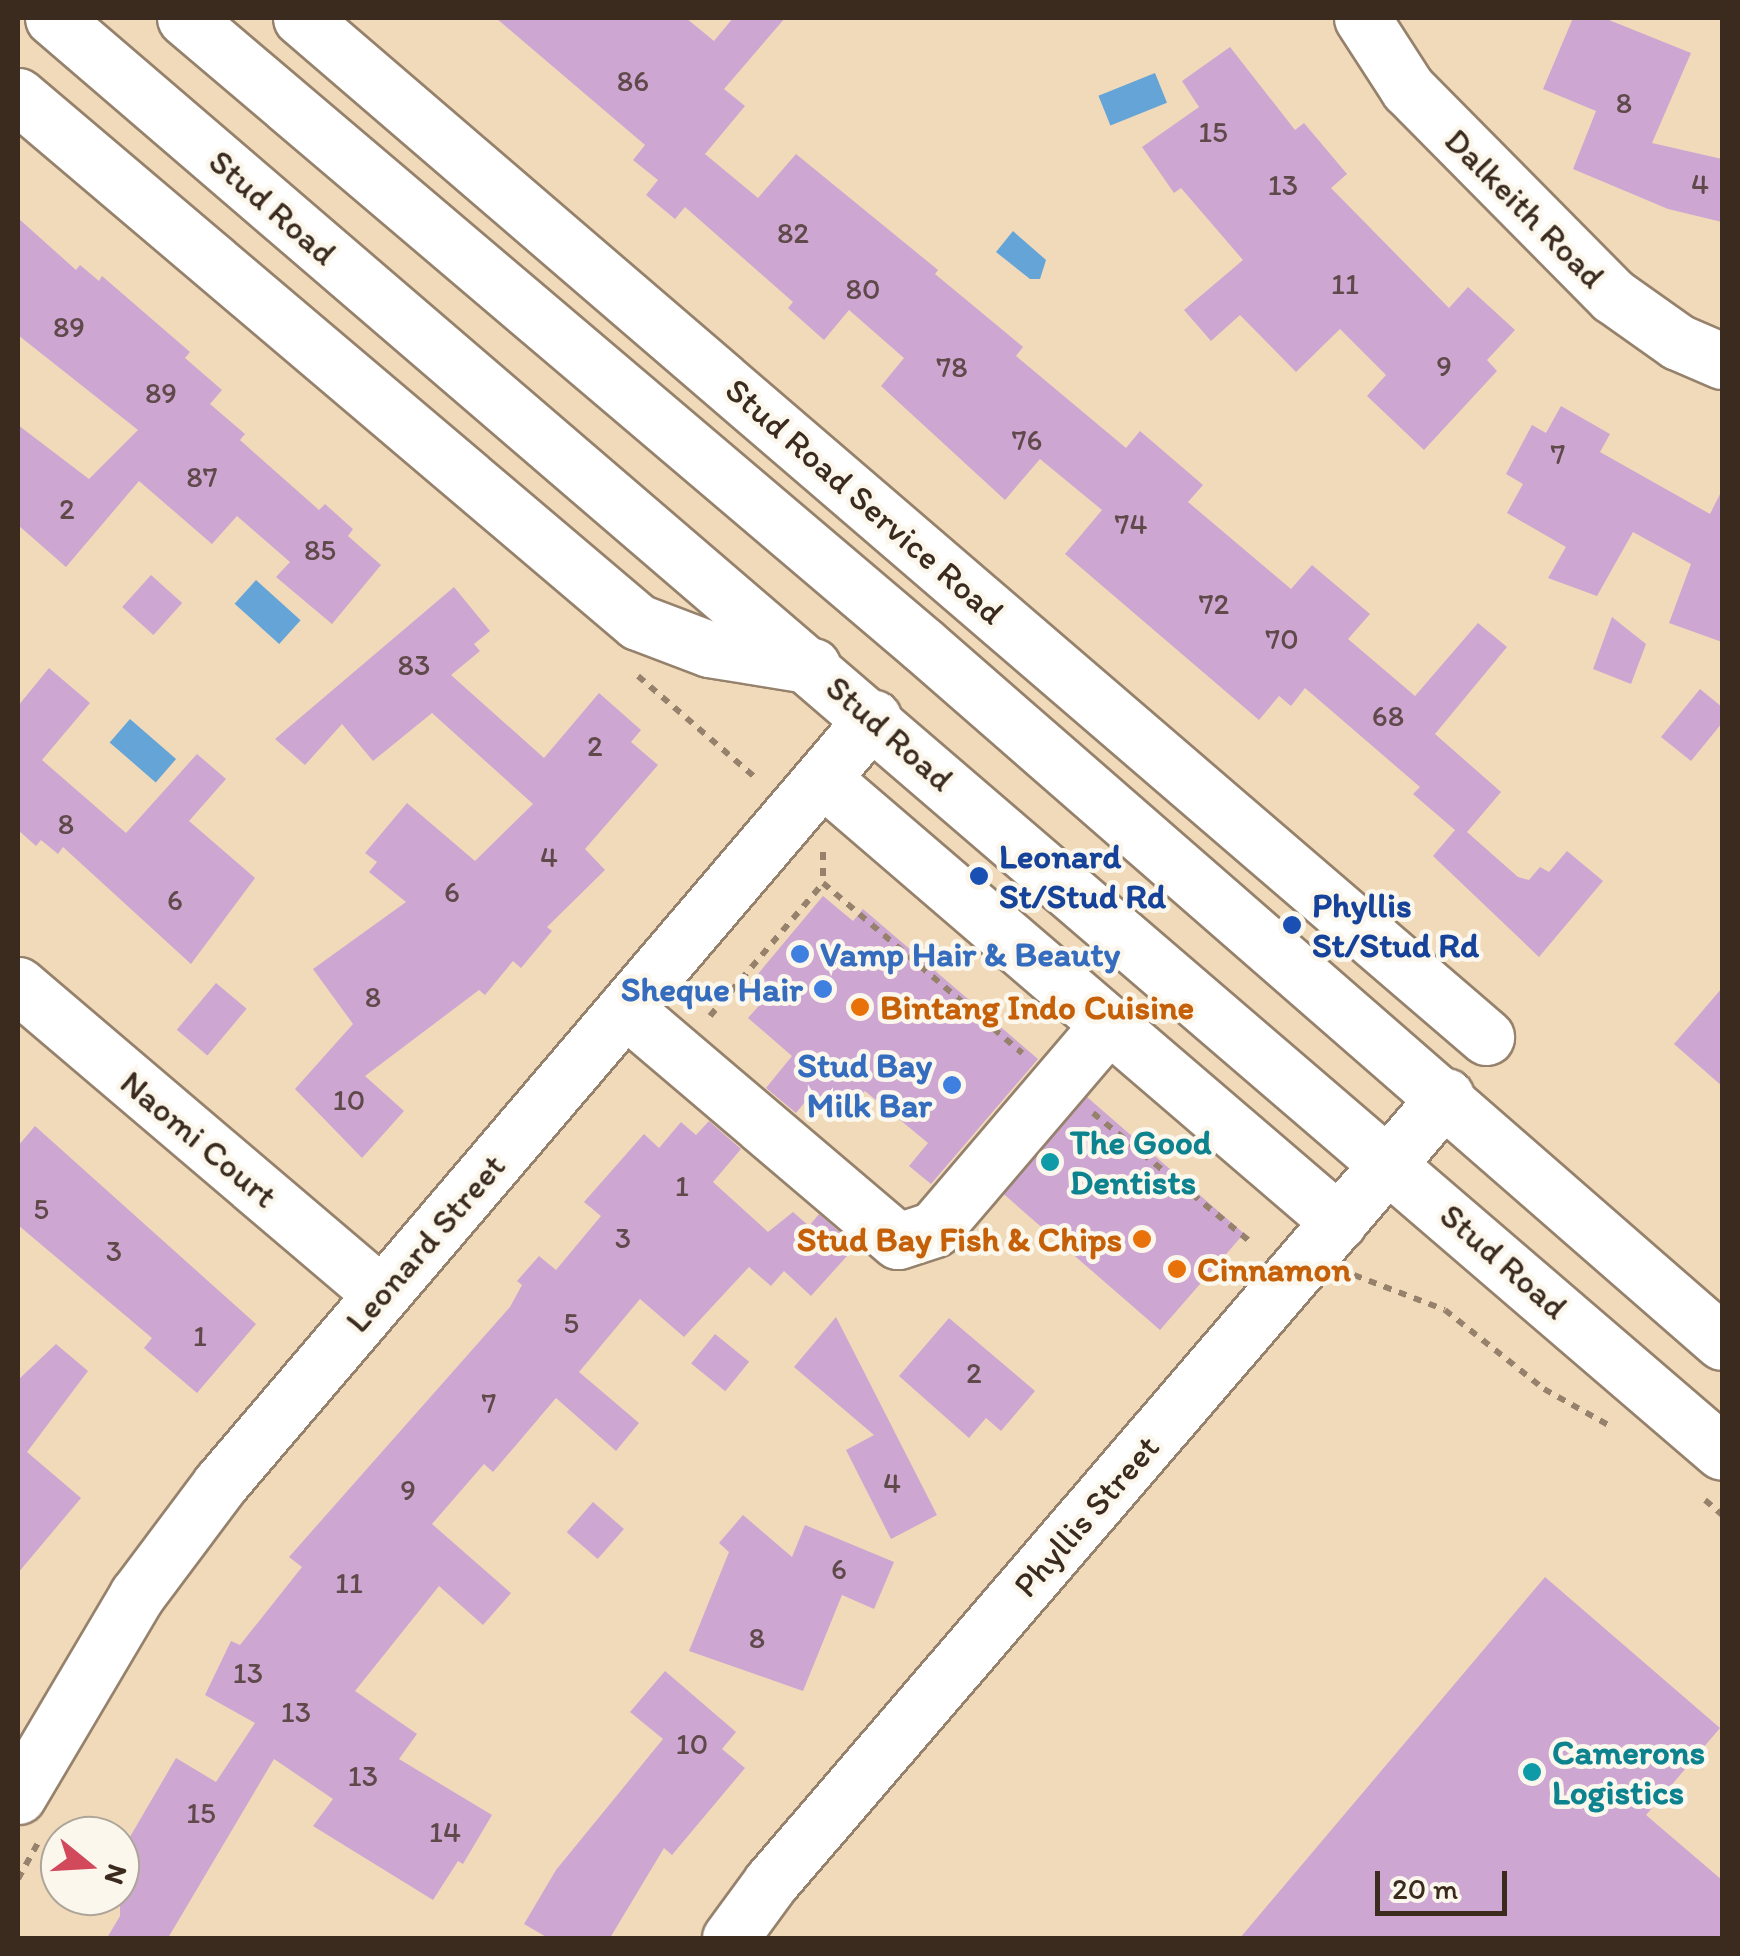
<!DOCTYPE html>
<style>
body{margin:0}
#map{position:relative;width:1740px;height:1956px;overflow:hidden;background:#f1daba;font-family:Itim,sans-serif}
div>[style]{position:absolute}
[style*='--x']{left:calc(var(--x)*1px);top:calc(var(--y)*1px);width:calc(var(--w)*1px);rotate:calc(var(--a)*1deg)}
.water>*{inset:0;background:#64a4d7;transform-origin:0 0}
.building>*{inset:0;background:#cda7d1;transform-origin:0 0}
.path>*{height:6px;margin-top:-3px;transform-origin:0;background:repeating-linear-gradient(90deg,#96826c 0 8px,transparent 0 16px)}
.roads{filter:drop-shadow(2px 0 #96826c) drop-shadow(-2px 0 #96826c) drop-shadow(0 2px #96826c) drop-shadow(0 -2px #96826c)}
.minor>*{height:55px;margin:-27.5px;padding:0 27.5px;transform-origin:27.5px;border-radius:27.5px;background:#fff}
.major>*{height:55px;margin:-27.5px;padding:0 27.5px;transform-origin:27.5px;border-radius:27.5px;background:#fff}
.dots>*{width:28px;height:28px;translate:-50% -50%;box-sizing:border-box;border:5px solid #fbf7ec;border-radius:50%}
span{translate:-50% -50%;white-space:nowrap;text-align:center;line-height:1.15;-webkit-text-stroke:9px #fbf7ec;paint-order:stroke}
.number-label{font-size:30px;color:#60494b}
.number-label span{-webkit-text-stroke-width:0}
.street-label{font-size:35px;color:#3b2a1e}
.transit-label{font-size:35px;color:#164399;font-weight:700}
.left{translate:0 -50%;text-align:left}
.shop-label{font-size:35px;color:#366cbe;font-weight:700}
.right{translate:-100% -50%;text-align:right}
.food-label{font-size:35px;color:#c56008;font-weight:700}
.culture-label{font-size:35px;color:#0d838f;font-weight:700}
.frame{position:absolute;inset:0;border:20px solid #3b2a1e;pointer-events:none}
.north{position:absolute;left:40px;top:1816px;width:100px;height:100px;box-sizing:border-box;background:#fbf7ec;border:2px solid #aea59a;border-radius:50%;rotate:108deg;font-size:28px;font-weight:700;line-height:40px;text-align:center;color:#3b2a1e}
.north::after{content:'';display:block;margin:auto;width:35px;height:45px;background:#d1495b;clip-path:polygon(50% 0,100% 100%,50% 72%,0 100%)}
.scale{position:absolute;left:1375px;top:1871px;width:132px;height:45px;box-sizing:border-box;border:5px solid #3b2a1e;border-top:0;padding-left:12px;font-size:30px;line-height:35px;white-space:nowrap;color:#3b2a1e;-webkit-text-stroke:8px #fbf7ec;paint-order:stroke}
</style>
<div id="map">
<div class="water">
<div style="left:1155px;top:73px;width:32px;height:61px;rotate:68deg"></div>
<div style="clip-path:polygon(1013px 231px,1046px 260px,1040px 279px,1030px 279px,996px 252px)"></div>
<div style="left:256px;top:580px;width:60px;height:32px;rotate:42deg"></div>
<div style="left:130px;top:719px;width:61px;height:31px;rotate:41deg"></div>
</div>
<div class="building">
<div style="clip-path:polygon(496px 18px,686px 18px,714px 41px,733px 18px,785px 18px,724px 89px,745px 106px,705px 154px,758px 198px,796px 154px,938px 270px,935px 274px,1023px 347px,1016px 356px,1126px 448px,1140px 431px,1203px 485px,1188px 502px,1291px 589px,1312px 565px,1370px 614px,1348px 639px,1415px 696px,1478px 623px,1507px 647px,1435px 734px,1501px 792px,1467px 832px,1518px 877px,1529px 880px,1540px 867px,1549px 872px,1567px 851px,1603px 881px,1539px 957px,1433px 856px,1455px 830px,1413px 794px,1420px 787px,1305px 688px,1291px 706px,1279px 696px,1259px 720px,1065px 554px,1102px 510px,1040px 459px,1005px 500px,881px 386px,904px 358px,849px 310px,824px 340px,788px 308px,793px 302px,685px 207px,675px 219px,646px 195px,658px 180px,633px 160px,645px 145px)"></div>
<div style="clip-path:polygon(1573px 18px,1604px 18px,1691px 53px,1652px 143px,1722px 159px,1722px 222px,1668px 209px,1573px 169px,1596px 111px,1543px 89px)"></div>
<div style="clip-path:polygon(1230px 47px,1295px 130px,1304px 123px,1347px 174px,1331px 188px,1449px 308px,1468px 287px,1515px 330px,1487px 360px,1497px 371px,1424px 450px,1367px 396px,1386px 375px,1340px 329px,1296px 372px,1240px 315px,1211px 341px,1184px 310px,1243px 260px,1181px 188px,1174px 193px,1142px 147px,1199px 107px,1182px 81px)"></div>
<div style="clip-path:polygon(18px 218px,76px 270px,80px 265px,99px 281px,102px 276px,190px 352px,185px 358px,222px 390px,210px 404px,245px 434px,240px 440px,319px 510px,325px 504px,353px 529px,348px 536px,381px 565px,332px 624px,276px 577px,290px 562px,237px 516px,212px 544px,139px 481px,66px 567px,18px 525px,18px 425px,89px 479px,138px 430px,18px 335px)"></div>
<div style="clip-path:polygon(1561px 406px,1610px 434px,1600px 452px,1710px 514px,1722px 490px,1722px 642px,1669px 623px,1691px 564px,1633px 532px,1597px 596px,1548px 578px,1566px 547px,1507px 513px,1523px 484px,1506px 474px,1532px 425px,1546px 433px)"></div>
<div style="left:151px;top:575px;width:42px;height:43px;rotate:42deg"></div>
<div style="clip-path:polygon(454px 587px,490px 631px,474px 644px,480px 651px,451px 675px,544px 758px,599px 693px,641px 730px,631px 742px,658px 765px,585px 849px,605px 870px,547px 927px,552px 931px,521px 968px,513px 961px,485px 995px,479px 990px,365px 1076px,404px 1111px,362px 1158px,295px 1089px,353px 1024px,313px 969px,406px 902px,369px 872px,377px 862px,365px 853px,407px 803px,475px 861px,533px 804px,432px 713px,373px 761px,342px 724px,305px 765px,275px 739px)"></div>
<div style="clip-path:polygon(1612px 617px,1646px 644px,1631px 684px,1593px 669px)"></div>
<div style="clip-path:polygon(49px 668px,90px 703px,42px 760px,126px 833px,197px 754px,226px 779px,189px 821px,255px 878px,191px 964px,63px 847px,58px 854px,41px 840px,36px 846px,18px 830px,18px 706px)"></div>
<div style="clip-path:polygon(1700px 689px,1722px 707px,1722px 723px,1691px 761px,1661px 737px)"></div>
<div style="clip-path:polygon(823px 896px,853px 921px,863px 909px,1038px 1059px,931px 1184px,909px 1166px,928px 1143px,865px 1091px,843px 1116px,814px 1091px,796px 1113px,766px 1088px,792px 1056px,748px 1018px,763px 1001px,747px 987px)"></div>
<div style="left:216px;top:983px;width:40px;height:61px;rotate:40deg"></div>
<div style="clip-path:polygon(1722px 988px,1722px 1086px,1674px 1044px)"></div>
<div style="left:1087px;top:1097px;width:208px;height:128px;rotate:41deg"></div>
<div style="clip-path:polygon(709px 1121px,741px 1149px,713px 1182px,768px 1232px,793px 1212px,809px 1226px,819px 1214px,856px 1246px,811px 1296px,784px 1271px,771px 1286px,749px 1267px,684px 1337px,640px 1299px,579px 1372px,639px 1423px,616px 1451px,556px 1398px,493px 1472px,484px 1464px,432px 1524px,511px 1593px,483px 1625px,439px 1586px,355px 1691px,417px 1734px,399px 1759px,492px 1815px,463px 1864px,458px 1861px,433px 1900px,313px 1826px,333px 1799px,274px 1759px,168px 1938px,107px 1938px,120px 1916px,120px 1854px,176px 1758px,216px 1782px,255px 1723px,205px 1695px,231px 1641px,240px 1645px,302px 1567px,289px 1557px,510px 1307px,522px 1285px,517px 1281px,539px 1256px,556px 1270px,601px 1216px,584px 1202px,644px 1134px,659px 1148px,681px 1122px,696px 1135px)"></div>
<div style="clip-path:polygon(35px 1126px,256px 1324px,197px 1393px,144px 1348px,152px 1338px,18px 1225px,18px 1146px)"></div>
<div style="clip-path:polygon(836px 1317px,937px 1515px,891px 1539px,846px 1450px,874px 1435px,794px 1367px)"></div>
<div style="clip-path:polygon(949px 1318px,1035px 1391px,1001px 1431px,986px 1418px,969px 1438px,899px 1376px)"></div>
<div style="left:715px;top:1334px;width:44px;height:38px;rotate:39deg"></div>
<div style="clip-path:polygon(56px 1344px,88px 1371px,27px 1452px,81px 1498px,18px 1573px,18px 1380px)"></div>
<div style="left:593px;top:1502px;width:41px;height:40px;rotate:41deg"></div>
<div style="clip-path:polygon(743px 1515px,792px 1557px,805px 1525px,894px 1562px,874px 1609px,842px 1595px,803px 1691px,689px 1651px,729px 1552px,719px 1543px)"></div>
<div style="clip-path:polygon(1545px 1577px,1720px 1728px,1646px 1815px,1722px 1880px,1722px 1938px,1240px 1938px)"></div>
<div style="clip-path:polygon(665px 1671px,736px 1732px,722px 1749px,745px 1768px,672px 1855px,664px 1848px,610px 1938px,548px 1938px,524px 1924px,556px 1870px,663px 1739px,630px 1712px)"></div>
</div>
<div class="path">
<div style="--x:638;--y:676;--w:157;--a:40.9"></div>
<div style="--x:823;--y:852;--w:31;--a:90"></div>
<div style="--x:823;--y:883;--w:262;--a:40.5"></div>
<div style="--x:710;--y:1016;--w:175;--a:-49.6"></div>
<div style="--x:1093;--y:1113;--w:207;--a:39.3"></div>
<div style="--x:1354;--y:1275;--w:97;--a:21"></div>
<div style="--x:1445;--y:1310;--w:127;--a:38.6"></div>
<div style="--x:1544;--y:1389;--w:78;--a:29.2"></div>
<div style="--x:1705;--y:1500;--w:23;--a:41"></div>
<div style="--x:18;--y:1879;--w:43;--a:-61.1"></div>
</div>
<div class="roads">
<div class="minor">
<div style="--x:301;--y:18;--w:1563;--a:40.69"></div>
<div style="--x:1362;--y:18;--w:85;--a:57.1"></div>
<div style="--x:1408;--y:89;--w:291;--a:45.3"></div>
<div style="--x:1613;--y:296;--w:80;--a:35.3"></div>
<div style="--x:1678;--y:342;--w:48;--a:23.4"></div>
<div style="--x:18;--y:96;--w:813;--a:40.31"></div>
<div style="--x:638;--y:622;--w:76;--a:20.8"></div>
<div style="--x:709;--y:649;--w:105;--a:9.3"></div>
<div style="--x:823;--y:779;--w:680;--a:40.65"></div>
<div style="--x:18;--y:985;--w:477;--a:40.4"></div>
<div style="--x:625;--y:1009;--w:358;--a:40.4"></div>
<div style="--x:898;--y:1241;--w:38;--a:-18"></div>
<div style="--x:934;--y:1229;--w:268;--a:-49.5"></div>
<div style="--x:18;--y:1796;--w:234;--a:-59.4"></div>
<div style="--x:137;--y:1595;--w:139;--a:-53.2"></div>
<div style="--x:220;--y:1484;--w:1007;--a:-49.55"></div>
<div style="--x:730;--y:1938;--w:69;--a:-53.8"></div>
<div style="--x:771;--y:1882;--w:1036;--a:-49.34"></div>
</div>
<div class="major">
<div style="--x:53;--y:18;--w:2200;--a:40.67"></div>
<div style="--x:185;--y:18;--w:968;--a:40.35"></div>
<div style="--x:923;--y:645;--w:1060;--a:41.1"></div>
</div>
</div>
<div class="dots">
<div style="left:979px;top:876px;background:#1a4fb4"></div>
<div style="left:1292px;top:925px;background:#1a4fb4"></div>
<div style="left:800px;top:954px;background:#3f7fe0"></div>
<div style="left:823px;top:989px;background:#3f7fe0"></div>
<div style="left:860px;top:1007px;background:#e8710a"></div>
<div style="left:952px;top:1085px;background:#3f7fe0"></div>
<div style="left:1050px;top:1162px;background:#0f9aa8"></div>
<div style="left:1142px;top:1239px;background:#e8710a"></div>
<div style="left:1177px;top:1269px;background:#e8710a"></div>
<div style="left:1532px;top:1772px;background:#0f9aa8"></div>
</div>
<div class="number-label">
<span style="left:633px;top:81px">86</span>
<span style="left:1624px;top:103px">8</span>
<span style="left:1213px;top:132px">15</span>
<span style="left:1700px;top:184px">4</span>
<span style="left:1283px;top:185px">13</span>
<span style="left:793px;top:233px">82</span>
<span style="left:1345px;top:284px">11</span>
<span style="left:863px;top:289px">80</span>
<span style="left:69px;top:327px">89</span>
<span style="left:1444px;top:366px">9</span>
<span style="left:952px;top:367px">78</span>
<span style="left:161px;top:393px">89</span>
<span style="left:1027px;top:440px">76</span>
<span style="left:1558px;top:454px">7</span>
<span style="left:202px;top:477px">87</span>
<span style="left:67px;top:509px">2</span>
<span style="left:1131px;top:524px">74</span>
<span style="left:320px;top:550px">85</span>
<span style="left:1214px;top:604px">72</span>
<span style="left:1282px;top:639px">70</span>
<span style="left:414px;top:665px">83</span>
<span style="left:1388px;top:716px">68</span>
<span style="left:595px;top:746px">2</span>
<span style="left:66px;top:824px">8</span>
<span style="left:549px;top:857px">4</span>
<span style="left:452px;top:892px">6</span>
<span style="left:175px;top:900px">6</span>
<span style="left:373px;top:997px">8</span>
<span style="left:349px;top:1100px">10</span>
<span style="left:682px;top:1186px">1</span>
<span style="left:41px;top:1209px">5</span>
<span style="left:623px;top:1238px">3</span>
<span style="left:114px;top:1251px">3</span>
<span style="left:571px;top:1323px">5</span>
<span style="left:200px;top:1336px">1</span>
<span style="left:974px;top:1373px">2</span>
<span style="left:489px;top:1403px">7</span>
<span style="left:892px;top:1483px">4</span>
<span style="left:408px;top:1490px">9</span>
<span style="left:839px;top:1569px">6</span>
<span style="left:349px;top:1583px">11</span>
<span style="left:757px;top:1638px">8</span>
<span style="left:248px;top:1673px">13</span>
<span style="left:296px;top:1712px">13</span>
<span style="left:692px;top:1744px">10</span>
<span style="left:363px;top:1776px">13</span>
<span style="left:201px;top:1813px">15</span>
<span style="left:445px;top:1832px">14</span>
</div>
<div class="street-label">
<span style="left:273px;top:207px;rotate:41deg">Stud Road</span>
<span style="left:1525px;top:208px;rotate:45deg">Dalkeith Road</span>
<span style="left:865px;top:501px;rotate:41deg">Stud Road Service Road</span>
<span style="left:890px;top:733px;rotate:41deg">Stud Road</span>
<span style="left:199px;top:1139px;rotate:40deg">Naomi Court</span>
<span style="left:425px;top:1243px;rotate:-49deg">Leonard Street</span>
<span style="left:1504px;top:1261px;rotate:41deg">Stud Road</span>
<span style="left:1086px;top:1516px;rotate:-49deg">Phyllis Street</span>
</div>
<div class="transit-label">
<span class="left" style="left:999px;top:876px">Leonard<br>St/Stud Rd</span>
<span class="left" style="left:1312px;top:925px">Phyllis<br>St/Stud Rd</span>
</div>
<div class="shop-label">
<span class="left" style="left:820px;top:954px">Vamp Hair &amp; Beauty</span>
<span class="right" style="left:803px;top:989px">Sheque Hair</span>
<span class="right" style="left:932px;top:1085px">Stud Bay<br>Milk Bar</span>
</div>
<div class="food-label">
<span class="left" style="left:880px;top:1007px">Bintang Indo Cuisine</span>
<span class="right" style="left:1122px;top:1239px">Stud Bay Fish &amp; Chips</span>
<span class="left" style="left:1197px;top:1269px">Cinnamon</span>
</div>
<div class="culture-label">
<span class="left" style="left:1070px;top:1162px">The Good<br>Dentists</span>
<span class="left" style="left:1552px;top:1772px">Camerons<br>Logistics</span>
</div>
<div class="frame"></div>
<div class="north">N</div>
<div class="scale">20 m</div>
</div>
